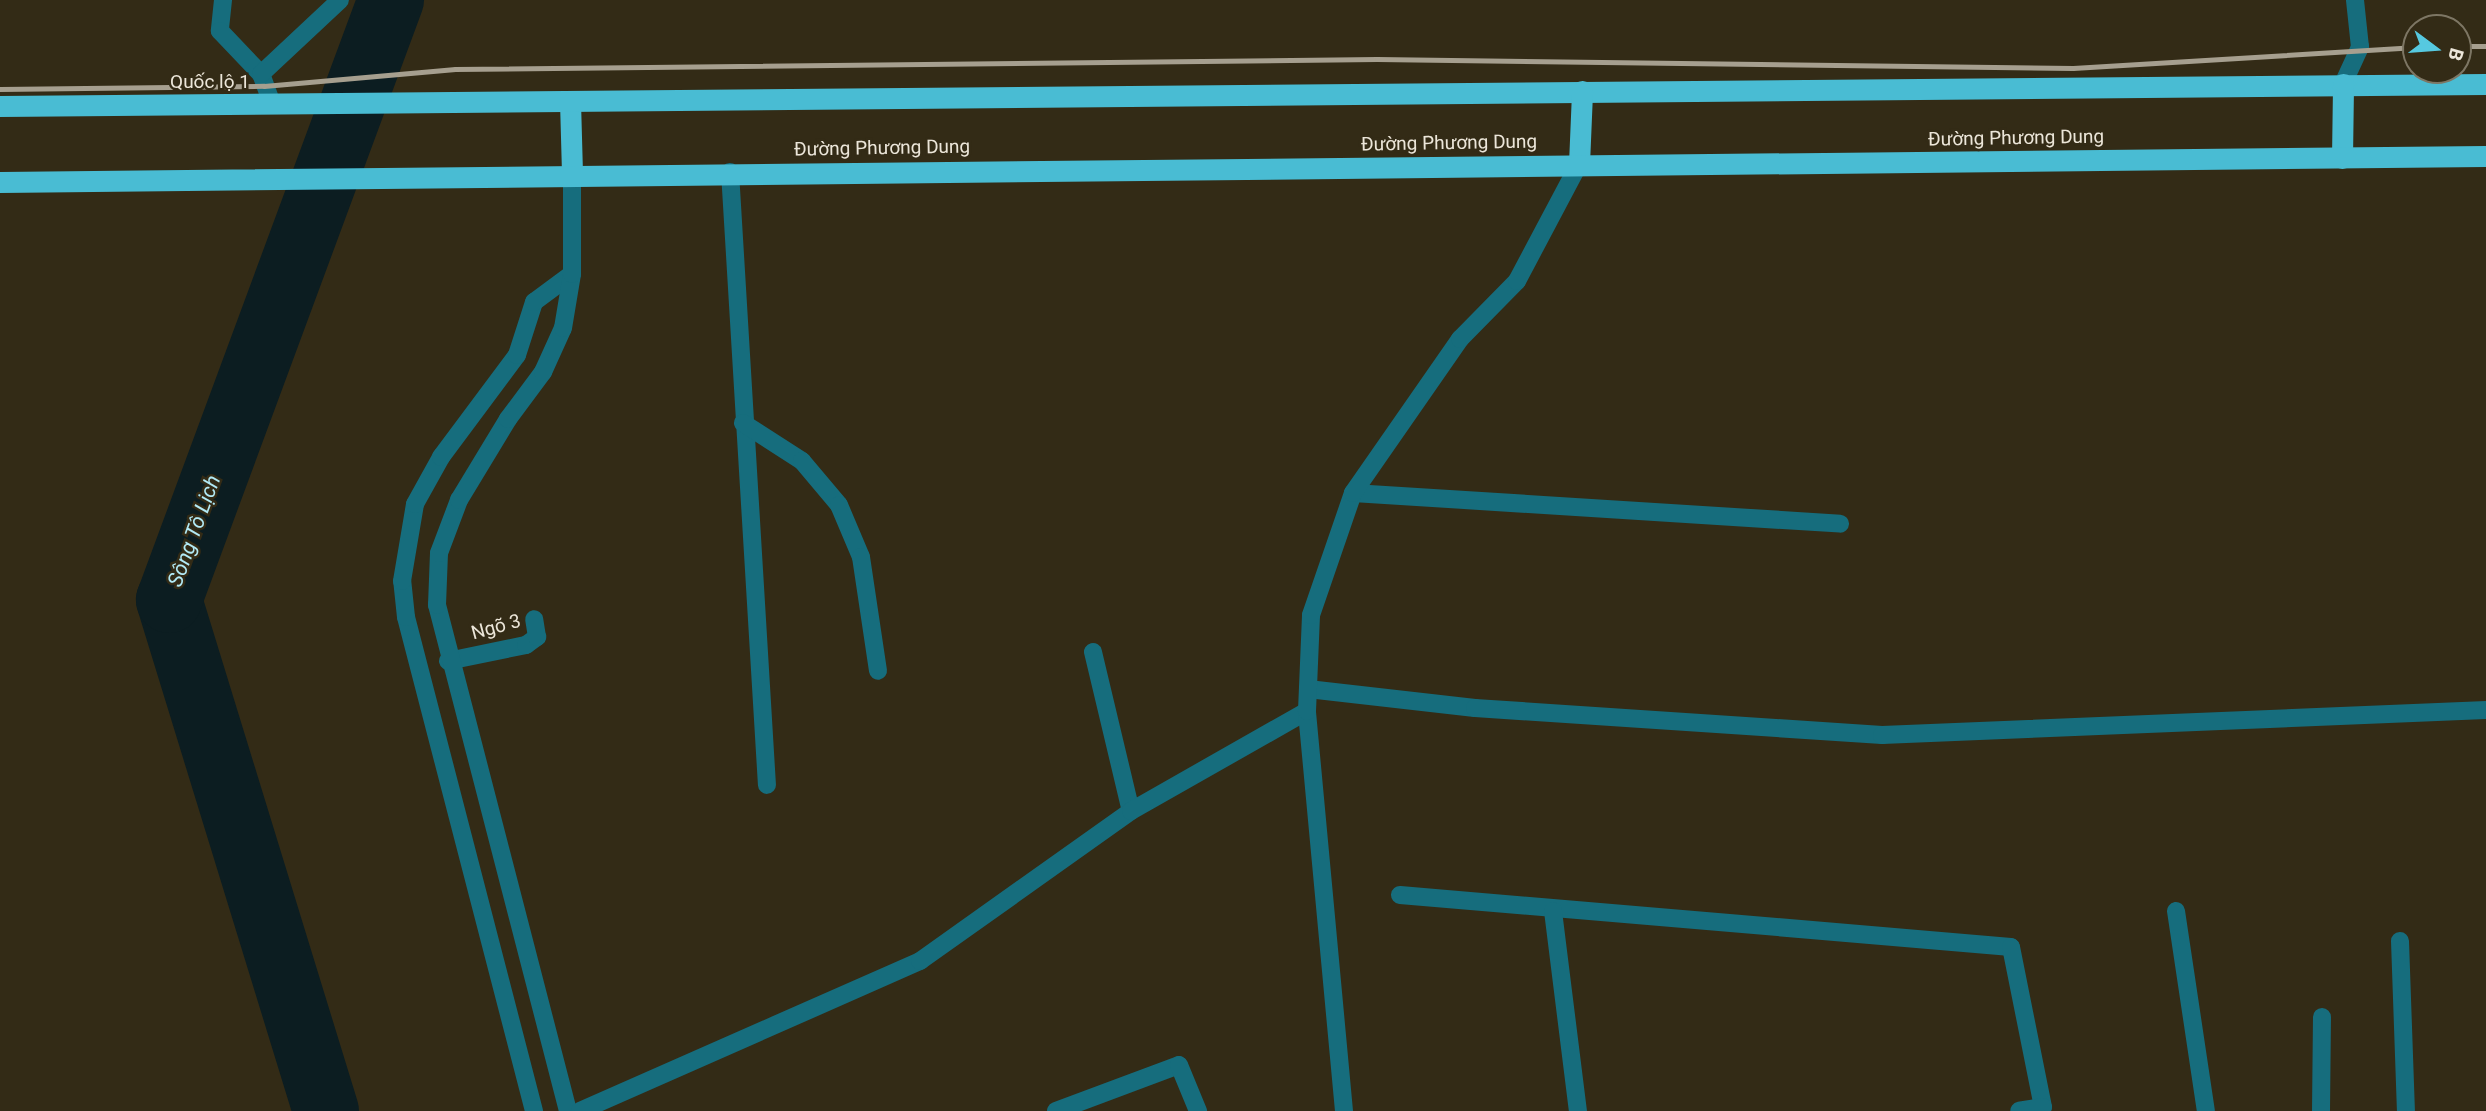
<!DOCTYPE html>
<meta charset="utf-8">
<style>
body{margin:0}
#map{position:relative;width:2486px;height:1111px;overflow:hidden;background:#332b16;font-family:Roboto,sans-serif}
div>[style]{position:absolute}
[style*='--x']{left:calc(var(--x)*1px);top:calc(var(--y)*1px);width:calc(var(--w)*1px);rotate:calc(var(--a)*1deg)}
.river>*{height:66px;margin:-33px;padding:0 33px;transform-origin:33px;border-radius:33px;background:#0c1d21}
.minor>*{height:18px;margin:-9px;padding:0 9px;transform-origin:9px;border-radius:9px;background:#166d7d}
.highway>*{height:21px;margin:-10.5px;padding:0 10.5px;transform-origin:10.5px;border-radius:10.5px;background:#49bcd3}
.rail>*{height:5px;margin:-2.5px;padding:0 2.5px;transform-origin:2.5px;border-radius:2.5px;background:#a69f8f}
span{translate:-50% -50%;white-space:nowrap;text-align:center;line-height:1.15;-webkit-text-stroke:5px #332b16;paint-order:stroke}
.street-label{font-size:19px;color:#ece6d9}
.water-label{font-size:21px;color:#b2eaf6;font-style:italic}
.north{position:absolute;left:2402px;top:14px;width:70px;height:70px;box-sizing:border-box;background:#332b16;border:2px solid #7d7664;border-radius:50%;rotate:106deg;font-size:19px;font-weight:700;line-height:28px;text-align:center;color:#ece6d9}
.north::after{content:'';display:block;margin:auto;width:24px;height:32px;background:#56c9e0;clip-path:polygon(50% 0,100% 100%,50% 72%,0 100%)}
</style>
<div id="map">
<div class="river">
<div style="--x:326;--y:1111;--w:535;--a:-107.08"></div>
<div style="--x:169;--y:600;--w:640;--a:-69.7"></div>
</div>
<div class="minor">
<div style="--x:223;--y:0;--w:31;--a:96"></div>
<div style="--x:220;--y:31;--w:59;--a:46.4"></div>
<div style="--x:2343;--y:84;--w:41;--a:-65.3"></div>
<div style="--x:2360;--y:47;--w:47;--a:-96.1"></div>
<div style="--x:272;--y:104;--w:32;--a:-110"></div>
<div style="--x:261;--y:74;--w:108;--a:-43.1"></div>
<div style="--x:730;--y:172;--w:614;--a:86.55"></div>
<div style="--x:743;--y:423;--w:70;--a:32.8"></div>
<div style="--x:802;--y:461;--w:57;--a:49.9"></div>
<div style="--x:839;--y:505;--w:56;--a:67.1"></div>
<div style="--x:861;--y:557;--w:115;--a:81.5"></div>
<div style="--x:1353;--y:493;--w:488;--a:3.6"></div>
<div style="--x:1093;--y:652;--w:163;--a:76.6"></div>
<div style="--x:448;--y:661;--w:80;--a:-11.6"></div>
<div style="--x:526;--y:645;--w:14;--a:-36"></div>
<div style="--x:537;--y:637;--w:18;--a:-99"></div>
<div style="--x:1308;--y:689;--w:168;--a:6.5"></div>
<div style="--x:1475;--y:708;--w:408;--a:3.8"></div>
<div style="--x:1882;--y:735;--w:605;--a:-2.37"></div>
<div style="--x:1400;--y:895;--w:613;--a:4.86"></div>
<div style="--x:2011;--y:947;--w:163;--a:78.7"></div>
<div style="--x:2043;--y:1107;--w:24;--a:171"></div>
<div style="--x:1553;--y:911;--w:202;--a:82.9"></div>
<div style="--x:2176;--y:911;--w:202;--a:81.5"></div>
<div style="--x:2400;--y:941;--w:170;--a:88"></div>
<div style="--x:534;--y:1111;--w:510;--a:-104.53"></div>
<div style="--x:406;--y:617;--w:36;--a:-96"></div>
<div style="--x:402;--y:581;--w:78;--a:-80.4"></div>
<div style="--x:415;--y:504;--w:54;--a:-61"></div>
<div style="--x:441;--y:457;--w:127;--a:-53.3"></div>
<div style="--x:517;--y:355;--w:56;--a:-72.2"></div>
<div style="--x:534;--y:302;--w:47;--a:-36.4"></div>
<div style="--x:568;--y:1111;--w:523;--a:-104.51"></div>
<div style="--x:437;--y:605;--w:52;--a:-87.8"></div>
<div style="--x:439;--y:553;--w:57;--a:-69.3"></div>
<div style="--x:459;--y:500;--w:95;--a:-58.8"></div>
<div style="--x:508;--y:419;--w:59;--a:-53.3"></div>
<div style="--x:543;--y:372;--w:48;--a:-65.6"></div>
<div style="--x:563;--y:328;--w:55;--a:-80.5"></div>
<div style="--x:572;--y:274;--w:100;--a:-90"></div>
<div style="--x:580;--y:1111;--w:372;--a:-23.8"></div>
<div style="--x:920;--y:961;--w:259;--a:-35.4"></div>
<div style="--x:1131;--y:811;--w:202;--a:-29.6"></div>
<div style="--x:1056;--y:1111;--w:131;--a:-20.5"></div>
<div style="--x:1179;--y:1065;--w:50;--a:67.6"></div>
<div style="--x:1344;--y:1111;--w:402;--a:-95.3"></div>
<div style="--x:1307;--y:711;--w:96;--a:-87.6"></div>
<div style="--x:1311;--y:615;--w:129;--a:-71"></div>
<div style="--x:1353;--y:493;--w:188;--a:-55.2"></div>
<div style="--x:1460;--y:339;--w:81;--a:-45.5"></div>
<div style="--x:1517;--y:281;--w:132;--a:-62.1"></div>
<div style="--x:2321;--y:1111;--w:94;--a:-89.4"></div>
</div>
<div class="highway">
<div style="--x:570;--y:101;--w:73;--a:88.4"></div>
<div style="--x:0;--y:106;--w:2486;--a:-0.51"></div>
<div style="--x:2342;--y:158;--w:74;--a:-89.2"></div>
<div style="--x:1579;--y:164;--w:73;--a:-87.6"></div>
<div style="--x:0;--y:182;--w:2486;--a:-0.6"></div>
</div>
<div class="rail">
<div style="--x:2458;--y:46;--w:28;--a:0"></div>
<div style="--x:0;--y:89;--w:264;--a:-0.7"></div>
<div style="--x:264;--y:86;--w:192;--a:-5.1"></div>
<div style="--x:455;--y:69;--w:922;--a:-0.62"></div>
<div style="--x:1377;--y:59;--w:696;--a:0.74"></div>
<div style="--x:2073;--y:68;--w:344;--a:-3.5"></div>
</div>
<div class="street-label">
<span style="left:210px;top:82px">Quốc lộ 1</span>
<span style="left:2016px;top:138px;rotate:-1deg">Đường Phương Dung</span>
<span style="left:1449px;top:143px;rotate:-1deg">Đường Phương Dung</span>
<span style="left:882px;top:148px;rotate:-1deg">Đường Phương Dung</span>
<span style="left:496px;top:627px;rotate:-15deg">Ngõ 3</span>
</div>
<div class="water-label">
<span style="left:194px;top:531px;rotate:-70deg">Sông Tô Lịch</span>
</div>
<div class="north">B</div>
</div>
